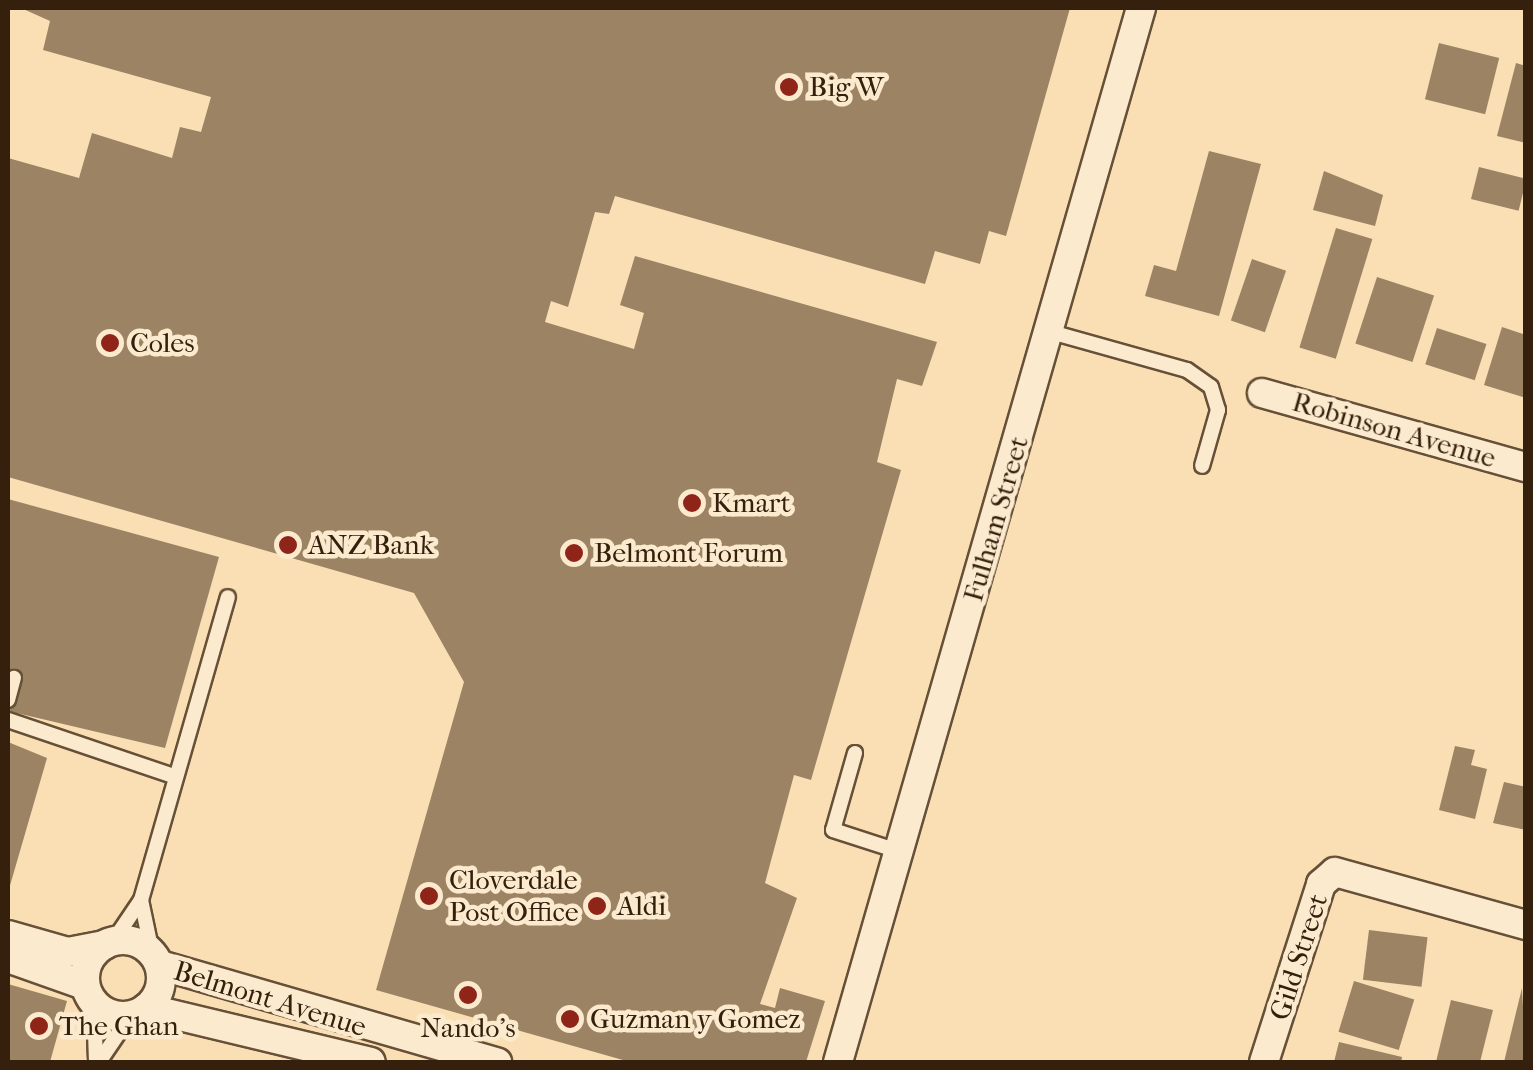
<!DOCTYPE html>
<style>
body{margin:0}
#map{position:relative;width:1533px;height:1070px;overflow:hidden;background:#fadfb4;font-family:"IM FELL French Canon",serif}
div>[style]{position:absolute}
[style*='--x']{left:calc(var(--x)*1px);top:calc(var(--y)*1px);width:calc(var(--w)*1px);rotate:calc(var(--a)*1deg)}
.building>*{inset:0;background:#9b8364;transform-origin:0 0}
.roads{filter:drop-shadow(2px 0 #665037) drop-shadow(-2px 0 #665037) drop-shadow(0 2px #665037) drop-shadow(0 -2px #665037)}
.service>*{height:14px;margin:-7px;padding:0 7px;transform-origin:7px;border-radius:7px;background:#fceace}
.minor>*{height:28px;margin:-14px;padding:0 14px;transform-origin:14px;border-radius:14px;background:#fceace}
.minor>.ring{margin:-14px;padding:0;box-sizing:content-box;background:none;border:28px solid #fceace;border-radius:50%}
.dots>*{width:28px;height:28px;translate:-50% -50%;box-sizing:border-box;border:5px solid #fceace;border-radius:50%}
span{translate:-50% -50%;white-space:nowrap;text-align:center;line-height:1.15;-webkit-text-stroke:9px #fceace;paint-order:stroke}
.poi-label{font-size:28px;color:#34200d}
.left{translate:0 -50%;text-align:left}
.street-label{font-size:28px;color:#34200d}
.frame{position:absolute;inset:0;border:10px solid #34200d;pointer-events:none}
</style>
<div id="map">
<div class="building">
<div style="clip-path:polygon(21px 8px,1070px 8px,1006px 236px,989px 231px,980px 264px,935px 251px,925px 284px,615px 196px,609px 214px,595px 212px,568px 307px,551px 301px,545px 322px,634px 349px,644px 313px,620px 305px,635px 256px,937px 342px,922px 386px,897px 379px,877px 462px,901px 470px,811px 780px,794px 775px,765px 883px,797px 898px,760px 1004px,775px 1008px,780px 988px,825px 1001px,806px 1062px,630px 1062px,376px 990px,464px 682px,414px 593px,8px 477px,8px 158px,79px 178px,92px 133px,172px 158px,180px 127px,201px 132px,211px 97px,43px 50px,50px 21px)"></div>
<div style="left:1439px;top:43px;width:62px;height:58px;rotate:14deg"></div>
<div style="clip-path:polygon(1516px 63px,1526px 66px,1526px 143px,1497px 136px)"></div>
<div style="clip-path:polygon(1209px 151px,1261px 164px,1219px 316px,1145px 296px,1154px 265px,1176px 271px)"></div>
<div style="left:1479px;top:167px;width:49px;height:33px;rotate:14deg"></div>
<div style="clip-path:polygon(1324px 171px,1383px 195px,1375px 226px,1313px 210px)"></div>
<div style="left:1336px;top:228px;width:38px;height:125px;rotate:17deg"></div>
<div style="left:1252px;top:259px;width:36px;height:65px;rotate:19deg"></div>
<div style="left:1377px;top:277px;width:60px;height:70px;rotate:18deg"></div>
<div style="clip-path:polygon(1502px 327px,1526px 335px,1526px 398px,1484px 385px)"></div>
<div style="left:1437px;top:328px;width:52px;height:38px;rotate:18deg"></div>
<div style="clip-path:polygon(8px 499px,219px 557px,165px 748px,8px 711px)"></div>
<div style="clip-path:polygon(8px 742px,47px 758px,9px 889px,8px 889px)"></div>
<div style="clip-path:polygon(1455px 746px,1475px 750px,1471px 765px,1487px 769px,1475px 819px,1439px 810px)"></div>
<div style="clip-path:polygon(1504px 782px,1526px 787px,1526px 830px,1493px 823px)"></div>
<div style="left:1369px;top:930px;width:59px;height:50px;rotate:7deg"></div>
<div style="left:1354px;top:981px;width:63px;height:53px;rotate:17deg"></div>
<div style="clip-path:polygon(8px 984px,67px 1001px,50px 1062px,8px 1062px)"></div>
<div style="clip-path:polygon(1522px 988px,1526px 1062px,1504px 1062px)"></div>
<div style="clip-path:polygon(1451px 1000px,1493px 1010px,1480px 1062px,1436px 1062px)"></div>
<div style="clip-path:polygon(1339px 1042px,1402px 1057px,1401px 1062px,1334px 1062px)"></div>
</div>
<div class="roads">
<div class="service">
<div style="--x:1051;--y:332;--w:141;--a:15.6"></div>
<div style="--x:1187;--y:370;--w:29;--a:35"></div>
<div style="--x:1211;--y:387;--w:24;--a:73"></div>
<div style="--x:1218;--y:410;--w:58;--a:105.9"></div>
<div style="--x:8;--y:700;--w:23;--a:-75"></div>
<div style="--x:8;--y:720;--w:177;--a:18.7"></div>
<div style="--x:855;--y:753;--w:80;--a:105.9"></div>
<div style="--x:833;--y:830;--w:71;--a:17.9"></div>
<div style="--x:141;--y:900;--w:53;--a:78.1"></div>
<div style="--x:116;--y:937;--w:45;--a:-56"></div>
<div style="--x:141;--y:900;--w:315;--a:-74"></div>
<div style="--x:94;--y:1004;--w:58;--a:88"></div>
<div style="--x:99;--y:1062;--w:57;--a:-55.8"></div>
</div>
<div class="minor">
<div style="--x:1262;--y:393;--w:274;--a:15.7"></div>
<div style="--x:8;--y:935;--w:62;--a:15.8"></div>
<div style="--x:68;--y:952;--w:37;--a:-11"></div>
<div class="ring" style="left:85px;top:940px;width:48px;height:48px"></div>
<div style="--x:8;--y:958;--w:81;--a:19.6"></div>
<div style="--x:160;--y:965;--w:351;--a:16.1"></div>
<div style="--x:146;--y:1008;--w:231;--a:13.5"></div>
<div style="--x:838;--y:1062;--w:1097;--a:-73.96"></div>
<div style="--x:1264;--y:1062;--w:187;--a:-72.2"></div>
<div style="--x:1321;--y:884;--w:18;--a:-41"></div>
<div style="--x:1335;--y:872;--w:198;--a:15.5"></div>
</div>
</div>
<div class="dots">
<div style="left:789px;top:87px;background:#8f2418"></div>
<div style="left:110px;top:343px;background:#8f2418"></div>
<div style="left:692px;top:503px;background:#8f2418"></div>
<div style="left:288px;top:545px;background:#8f2418"></div>
<div style="left:574px;top:553px;background:#8f2418"></div>
<div style="left:429px;top:896px;background:#8f2418"></div>
<div style="left:597px;top:906px;background:#8f2418"></div>
<div style="left:468px;top:995px;background:#8f2418"></div>
<div style="left:570px;top:1019px;background:#8f2418"></div>
<div style="left:39px;top:1026px;background:#8f2418"></div>
</div>
<div class="poi-label">
<span class="left" style="left:809px;top:87px">Big W</span>
<span class="left" style="left:130px;top:343px">Coles</span>
<span class="left" style="left:712px;top:503px">Kmart</span>
<span class="left" style="left:308px;top:545px">ANZ Bank</span>
<span class="left" style="left:594px;top:553px">Belmont Forum</span>
<span class="left" style="left:449px;top:896px">Cloverdale<br>Post Office</span>
<span class="left" style="left:617px;top:906px">Aldi</span>
<span class="left" style="left:590px;top:1019px">Guzman y Gomez</span>
<span class="left" style="left:59px;top:1026px">The Ghan</span>
<span style="left:468px;top:1028px">Nando's</span>
</div>
<div class="street-label">
<span style="left:1394px;top:430px;rotate:16deg">Robinson Avenue</span>
<span style="left:996px;top:519px;rotate:-74deg">Fulham Street</span>
<span style="left:1299px;top:957px;rotate:-72deg">Gild Street</span>
<span style="left:270px;top:999px;rotate:17deg">Belmont Avenue</span>
</div>
<div class="frame"></div>
</div>
